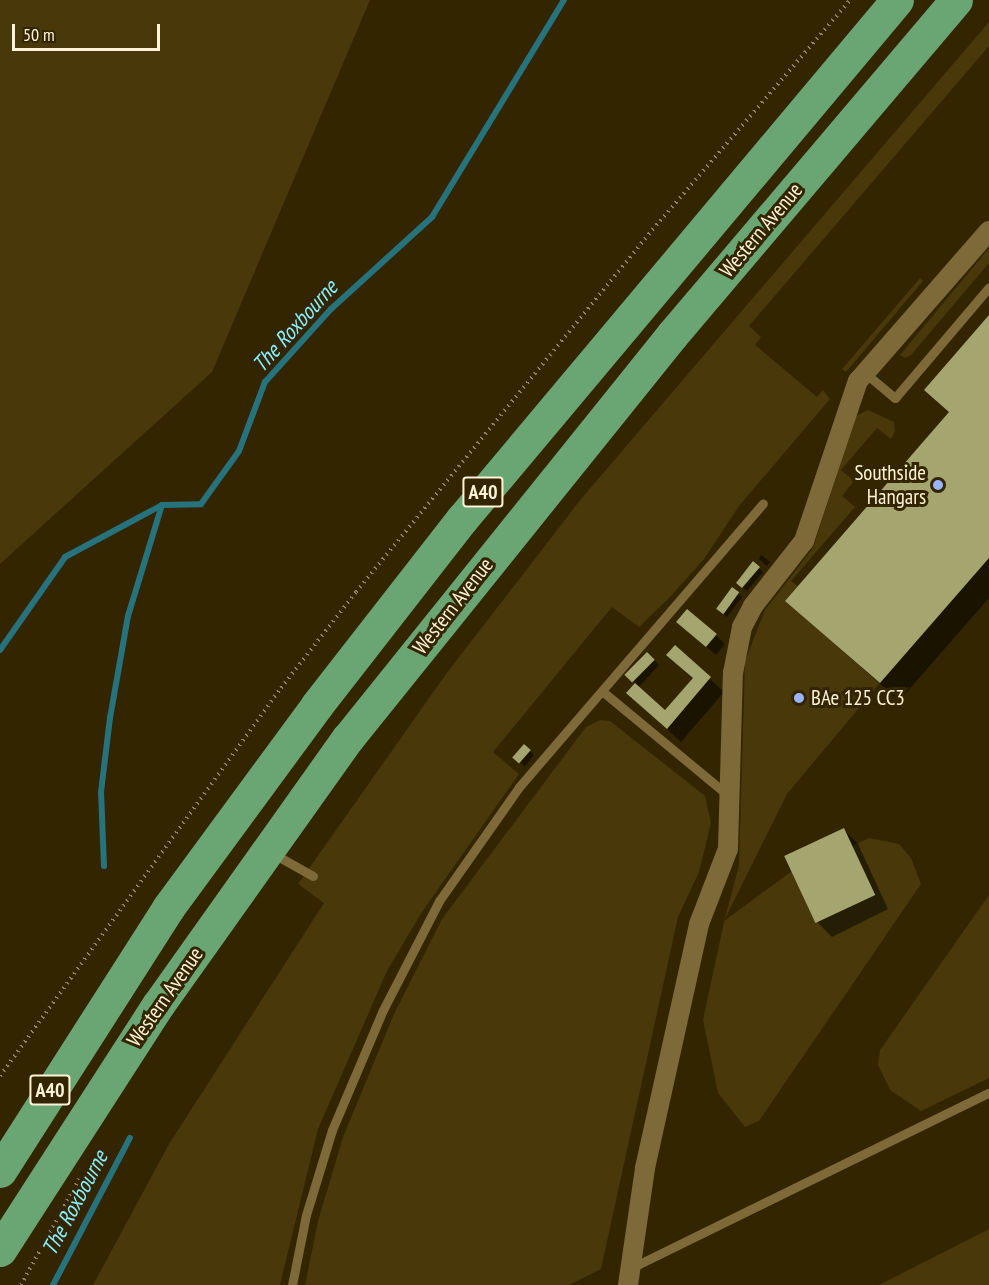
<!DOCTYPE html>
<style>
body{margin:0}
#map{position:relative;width:989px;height:1285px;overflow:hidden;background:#322500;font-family:"PT Sans Narrow",sans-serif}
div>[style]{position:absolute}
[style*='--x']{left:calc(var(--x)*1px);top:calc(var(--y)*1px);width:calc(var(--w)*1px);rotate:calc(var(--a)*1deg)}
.green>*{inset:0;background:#48380a}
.shadow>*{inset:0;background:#0007}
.stream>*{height:6px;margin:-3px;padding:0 3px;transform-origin:3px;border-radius:3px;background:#27737d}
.building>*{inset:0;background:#a4a56f;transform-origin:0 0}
.path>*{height:4px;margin-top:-2px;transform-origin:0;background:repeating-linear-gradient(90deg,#908464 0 1.5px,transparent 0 6px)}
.lane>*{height:9px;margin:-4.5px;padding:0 4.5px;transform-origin:4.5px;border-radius:4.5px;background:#7e6a38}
.street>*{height:20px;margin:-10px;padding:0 10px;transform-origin:10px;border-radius:10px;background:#7e6a38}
.highway>*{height:33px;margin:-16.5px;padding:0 16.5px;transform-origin:16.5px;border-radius:16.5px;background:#6aa673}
.dots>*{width:16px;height:16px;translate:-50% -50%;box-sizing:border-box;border:3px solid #322500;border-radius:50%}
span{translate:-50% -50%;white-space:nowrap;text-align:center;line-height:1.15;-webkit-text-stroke:6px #322500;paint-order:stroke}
.shield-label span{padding:2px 4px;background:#322500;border:2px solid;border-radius:4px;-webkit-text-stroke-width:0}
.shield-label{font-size:20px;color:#fef3d9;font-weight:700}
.street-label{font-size:21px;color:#fef3d9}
.poi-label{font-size:21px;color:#fef3d9}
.right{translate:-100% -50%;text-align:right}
.left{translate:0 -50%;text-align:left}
.water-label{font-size:22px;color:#88eefe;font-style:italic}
.scale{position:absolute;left:12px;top:24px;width:148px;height:27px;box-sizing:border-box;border:3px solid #fef3d9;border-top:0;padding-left:8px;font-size:18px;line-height:21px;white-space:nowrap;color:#fef3d9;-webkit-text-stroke:4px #322500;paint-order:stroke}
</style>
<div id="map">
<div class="green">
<div style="clip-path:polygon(0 0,370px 0,212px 372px,0 564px)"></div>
<div style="clip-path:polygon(989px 22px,989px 46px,749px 326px,761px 337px,755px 345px,817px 397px,823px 390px,830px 399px,739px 506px,704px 559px,670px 597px,639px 627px,612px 607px,493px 752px,519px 774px,422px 912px,387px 971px,318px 1129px,280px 1285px,93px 1285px,169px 1144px,324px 903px,298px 884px,446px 674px,581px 499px)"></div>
<div style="clip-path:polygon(989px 248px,989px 263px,911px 355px,905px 358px,900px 355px)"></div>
<div style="clip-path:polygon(920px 278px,923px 281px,846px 372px,842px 369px)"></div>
<div style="clip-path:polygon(868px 410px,894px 422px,895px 431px,891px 439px,877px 428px,841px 470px,854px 481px,842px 496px,855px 507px,791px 581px,798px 586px,785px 601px,880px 683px,787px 794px,724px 921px,792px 871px,875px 895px,852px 846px,869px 838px,899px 844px,911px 858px,921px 884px,759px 1121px,745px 1127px,718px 1093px,703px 1020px,724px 922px,739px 865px,745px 661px,765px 610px,813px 548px,856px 416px)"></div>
<div style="clip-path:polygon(600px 720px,610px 721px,705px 796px,711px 823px,699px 872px,678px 917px,601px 1269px,569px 1285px,305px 1285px,318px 1221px,343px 1137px,394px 1014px,442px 919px,586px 727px)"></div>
<div style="clip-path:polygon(989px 895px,989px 1078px,921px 1111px,890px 1090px,878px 1065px,880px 1050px)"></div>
<div style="clip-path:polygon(989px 1229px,989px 1285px,879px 1285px)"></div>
</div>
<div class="shadow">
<div style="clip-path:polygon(989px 317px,989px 598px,899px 701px,787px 601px,950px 413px)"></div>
<div style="clip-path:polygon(761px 555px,770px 562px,767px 566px,759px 559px)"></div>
<div style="clip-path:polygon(759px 568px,763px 572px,747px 591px,742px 587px)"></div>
<div style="clip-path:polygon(733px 589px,742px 597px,727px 617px,721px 612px)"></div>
<div style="clip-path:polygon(688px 631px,716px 635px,725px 644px,716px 655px)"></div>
<div style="clip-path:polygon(675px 647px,724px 692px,681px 742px,628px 693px,636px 684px,628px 676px,647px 654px,659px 665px,638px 688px,666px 712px,694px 679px,668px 655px)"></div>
<div style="clip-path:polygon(525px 746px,534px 755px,525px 767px,515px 758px)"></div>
<div style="clip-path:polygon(844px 830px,858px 844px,888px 909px,832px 937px,818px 923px)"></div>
</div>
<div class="stream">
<div style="--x:0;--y:650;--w:113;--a:-55"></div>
<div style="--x:65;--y:557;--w:110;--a:-28.2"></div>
<div style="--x:104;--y:866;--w:74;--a:-92.3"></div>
<div style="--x:101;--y:792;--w:75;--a:-83.1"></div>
<div style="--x:110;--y:718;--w:104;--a:-80"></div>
<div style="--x:128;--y:616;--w:116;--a:-73"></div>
<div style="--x:162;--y:505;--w:39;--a:-1"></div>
<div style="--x:201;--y:504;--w:65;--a:-54.4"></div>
<div style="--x:239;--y:451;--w:74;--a:-69.4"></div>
<div style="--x:265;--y:382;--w:98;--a:-47.9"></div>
<div style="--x:331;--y:309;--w:137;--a:-42.3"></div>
<div style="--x:432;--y:217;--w:254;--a:-58.7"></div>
<div style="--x:53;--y:1285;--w:166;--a:-62.4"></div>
</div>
<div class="building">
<div style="clip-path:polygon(989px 315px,989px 558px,880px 683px,785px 601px,949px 412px,924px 390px)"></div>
<div style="clip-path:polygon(753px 561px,760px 567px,742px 588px,736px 583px)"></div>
<div style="left:732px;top:587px;width:9px;height:27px;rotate:36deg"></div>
<div style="left:687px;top:609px;width:39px;height:17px;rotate:40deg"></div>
<div style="clip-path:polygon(675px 645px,711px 677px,667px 729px,626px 693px,635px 683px,665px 710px,693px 678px,666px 655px)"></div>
<div style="left:647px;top:652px;width:11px;height:32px;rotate:45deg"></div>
<div style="left:524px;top:744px;width:9px;height:18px;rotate:41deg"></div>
<div style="left:844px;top:828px;width:74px;height:66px;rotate:65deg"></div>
</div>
<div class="path">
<div style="--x:0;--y:1076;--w:479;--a:-54.1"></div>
<div style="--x:281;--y:688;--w:122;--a:-52"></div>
<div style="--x:356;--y:592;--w:480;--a:-50.7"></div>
<div style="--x:660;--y:221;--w:291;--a:-49.3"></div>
<div style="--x:21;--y:1285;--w:121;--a:-61.3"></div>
</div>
<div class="lane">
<div style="--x:865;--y:373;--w:39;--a:40"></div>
<div style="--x:895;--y:398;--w:145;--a:-49.7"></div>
<div style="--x:602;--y:691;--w:165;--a:39.6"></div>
<div style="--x:272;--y:853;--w:47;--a:29.3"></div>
<div style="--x:631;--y:1268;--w:398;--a:-26.1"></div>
<div style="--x:292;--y:1285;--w:71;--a:-78.7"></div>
<div style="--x:306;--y:1215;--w:89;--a:-73"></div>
<div style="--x:332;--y:1130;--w:130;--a:-67"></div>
<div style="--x:383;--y:1010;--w:123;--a:-62.8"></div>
<div style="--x:439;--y:901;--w:139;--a:-54.9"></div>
<div style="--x:519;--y:787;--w:374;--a:-49.3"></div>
</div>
<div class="street">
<div style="--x:628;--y:1285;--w:118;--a:-81.7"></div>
<div style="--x:645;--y:1168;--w:250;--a:-77.5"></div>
<div style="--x:699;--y:924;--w:80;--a:-68.9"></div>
<div style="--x:728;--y:849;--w:176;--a:-88.4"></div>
<div style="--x:733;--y:673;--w:47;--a:-78.9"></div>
<div style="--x:742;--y:627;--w:24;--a:-62"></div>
<div style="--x:753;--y:606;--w:83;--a:-51.9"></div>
<div style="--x:804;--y:541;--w:169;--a:-71.4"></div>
<div style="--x:858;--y:381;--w:199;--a:-48.9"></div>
</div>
<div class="highway">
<div style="--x:0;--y:1171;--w:312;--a:-57.4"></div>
<div style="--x:168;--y:908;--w:252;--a:-53.7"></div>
<div style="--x:317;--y:705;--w:236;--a:-52.1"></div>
<div style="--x:462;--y:519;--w:677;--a:-50.03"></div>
<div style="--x:0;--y:1250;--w:292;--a:-57.2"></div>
<div style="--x:158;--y:1005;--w:328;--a:-54.6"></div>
<div style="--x:348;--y:738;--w:517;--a:-51.2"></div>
<div style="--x:672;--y:335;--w:439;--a:-49.7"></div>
</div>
<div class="dots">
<div style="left:938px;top:485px;background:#9ab5fd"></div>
<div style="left:799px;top:698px;background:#9ab5fd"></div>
</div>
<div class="shield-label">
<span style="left:483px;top:492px">A40</span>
<span style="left:50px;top:1090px">A40</span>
</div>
<div class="street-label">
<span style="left:761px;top:230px;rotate:-50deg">Western Avenue</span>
<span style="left:453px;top:606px;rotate:-52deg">Western Avenue</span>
<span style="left:165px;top:997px;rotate:-55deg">Western Avenue</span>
</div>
<div class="poi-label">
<span class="right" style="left:926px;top:485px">Southside<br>Hangars</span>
<span class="left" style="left:811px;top:698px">BAe 125 CC3</span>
</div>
<div class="water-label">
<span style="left:295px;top:326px;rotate:-48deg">The Roxbourne</span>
<span style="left:75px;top:1203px;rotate:-62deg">The Roxbourne</span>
</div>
<div class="scale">50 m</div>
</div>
